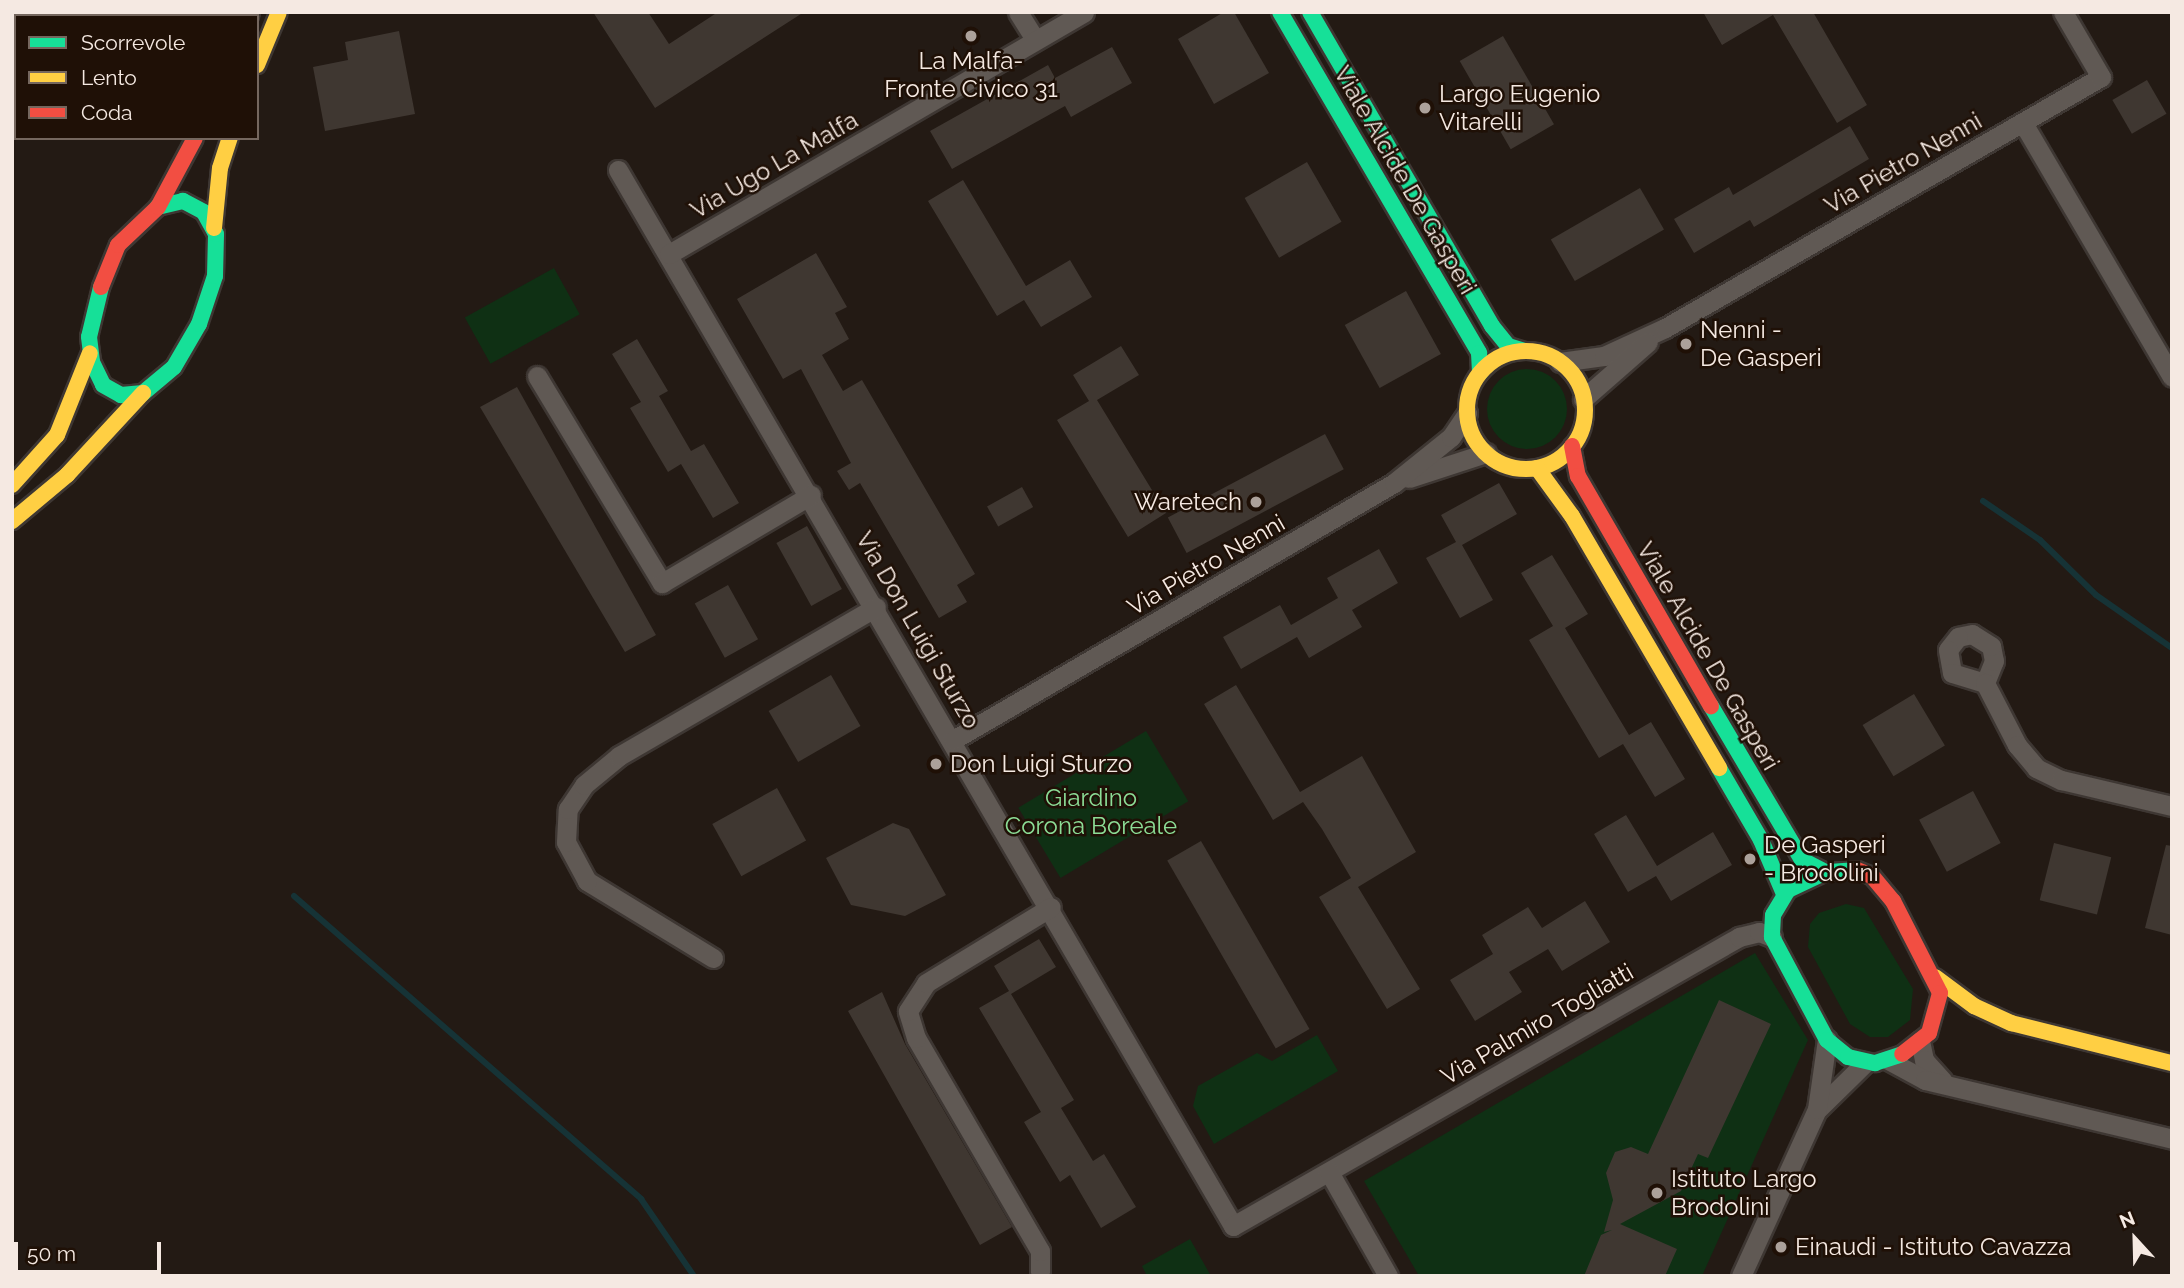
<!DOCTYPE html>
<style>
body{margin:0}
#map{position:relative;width:2184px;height:1288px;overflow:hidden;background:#231a14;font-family:Raleway,sans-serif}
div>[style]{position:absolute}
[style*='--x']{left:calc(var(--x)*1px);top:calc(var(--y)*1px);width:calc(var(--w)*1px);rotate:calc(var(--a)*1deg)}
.green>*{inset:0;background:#0f3014;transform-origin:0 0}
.round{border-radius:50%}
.stream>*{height:6px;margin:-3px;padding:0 3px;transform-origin:3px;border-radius:3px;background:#163336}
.building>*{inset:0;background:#3f3731;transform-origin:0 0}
.roads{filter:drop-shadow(2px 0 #3e3733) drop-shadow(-2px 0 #3e3733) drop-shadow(0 2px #3e3733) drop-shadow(0 -2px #3e3733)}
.street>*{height:19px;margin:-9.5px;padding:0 9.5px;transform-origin:9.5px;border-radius:9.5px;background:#605954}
.fast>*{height:16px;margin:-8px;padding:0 8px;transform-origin:8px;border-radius:8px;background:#16e098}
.slow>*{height:16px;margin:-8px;padding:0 8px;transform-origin:8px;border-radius:8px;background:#ffcf43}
.slow>.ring{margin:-8px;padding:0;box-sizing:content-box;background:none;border:16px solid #ffcf43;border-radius:50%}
.jam>*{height:16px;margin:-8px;padding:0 8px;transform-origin:8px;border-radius:8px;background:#f24e42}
.dots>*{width:19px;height:19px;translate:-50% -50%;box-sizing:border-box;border:4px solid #1f1006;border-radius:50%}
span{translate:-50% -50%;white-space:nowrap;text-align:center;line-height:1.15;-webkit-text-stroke:5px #1f1006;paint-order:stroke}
.poi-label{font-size:24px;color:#f5e9e2}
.left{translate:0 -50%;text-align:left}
.right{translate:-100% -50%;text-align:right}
.street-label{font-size:24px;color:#f5e9e2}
.park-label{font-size:24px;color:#8cdd96}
.frame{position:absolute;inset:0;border:14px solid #f5e9e2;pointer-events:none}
.legend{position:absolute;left:14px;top:14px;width:245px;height:126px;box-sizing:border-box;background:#1f1006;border:2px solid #75675e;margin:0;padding:9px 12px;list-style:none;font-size:21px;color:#f5e9e2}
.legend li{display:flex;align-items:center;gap:14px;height:35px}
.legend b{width:35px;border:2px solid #75675e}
.north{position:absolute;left:2100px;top:1204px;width:70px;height:70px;-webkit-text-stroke:5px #1f1006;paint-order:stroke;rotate:338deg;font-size:19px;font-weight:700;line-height:28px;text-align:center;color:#f5e9e2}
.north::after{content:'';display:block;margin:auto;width:24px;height:32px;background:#f5e9e2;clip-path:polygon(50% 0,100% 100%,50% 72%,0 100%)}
.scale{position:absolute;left:14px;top:1242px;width:147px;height:32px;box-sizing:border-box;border:4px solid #f5e9e2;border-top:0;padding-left:9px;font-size:21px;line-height:24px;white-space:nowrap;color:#f5e9e2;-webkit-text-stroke:5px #1f1006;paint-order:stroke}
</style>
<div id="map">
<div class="green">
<div style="left:554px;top:268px;width:53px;height:102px;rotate:61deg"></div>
<div class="round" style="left:1487px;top:369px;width:80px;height:80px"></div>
<div style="left:1146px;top:731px;width:82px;height:149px;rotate:59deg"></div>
<div style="clip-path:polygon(1846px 904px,1864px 908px,1913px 989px,1910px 1020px,1888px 1037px,1870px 1037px,1850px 1024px,1808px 947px,1810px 924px,1819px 913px)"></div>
<div style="clip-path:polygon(1755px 953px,1808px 1040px,1702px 1276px,1419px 1276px,1364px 1181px)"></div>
<div style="clip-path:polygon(1317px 1035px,1338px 1071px,1214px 1144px,1193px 1106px,1198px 1086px,1257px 1053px,1272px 1061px)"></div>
<div style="clip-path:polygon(1190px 1239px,1211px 1276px,1147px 1276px,1142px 1266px)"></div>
</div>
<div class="stream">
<div style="--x:1983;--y:501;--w:69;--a:34.4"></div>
<div style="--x:2040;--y:540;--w:78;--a:44.5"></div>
<div style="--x:2096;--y:595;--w:93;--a:34.9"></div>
<div style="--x:294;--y:896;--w:461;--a:41.1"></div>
<div style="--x:641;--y:1199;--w:93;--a:55.5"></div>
</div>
<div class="building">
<div style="clip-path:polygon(593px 12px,648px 12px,669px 44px,718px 12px,804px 12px,655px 108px)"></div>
<div style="clip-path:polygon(1224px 12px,1234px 12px,1269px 73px,1214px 104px,1178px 39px)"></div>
<div style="clip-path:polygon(1703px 12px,1813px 12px,1867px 105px,1837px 123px,1773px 15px,1722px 45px)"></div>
<div style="clip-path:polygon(399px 31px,415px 114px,325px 131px,313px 67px,348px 60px,345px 42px)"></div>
<div style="left:1503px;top:36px;width:102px;height:50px;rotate:60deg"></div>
<div style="clip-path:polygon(1112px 47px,1132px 83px,1071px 117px,1065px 106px,952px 169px,930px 131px,1048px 65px,1055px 78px)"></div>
<div style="left:2147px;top:80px;width:39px;height:40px;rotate:60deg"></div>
<div style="clip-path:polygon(1850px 126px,1869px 159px,1754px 227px,1750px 220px,1694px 253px,1674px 219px,1729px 187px,1733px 195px)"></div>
<div style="left:1307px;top:162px;width:69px;height:72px;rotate:60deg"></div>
<div style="clip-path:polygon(963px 180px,1026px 286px,1070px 260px,1092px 297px,1041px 327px,1024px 300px,997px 316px,928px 201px)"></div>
<div style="left:1640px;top:188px;width:48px;height:103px;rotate:60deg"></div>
<div style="clip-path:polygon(816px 253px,847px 307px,835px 313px,849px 339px,822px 355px,843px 391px,862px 380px,975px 574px,957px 585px,967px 602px,939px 618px,860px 483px,849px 490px,837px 471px,851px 463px,801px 369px,783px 379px,737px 299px)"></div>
<div style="left:1406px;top:291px;width:72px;height:70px;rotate:61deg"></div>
<div style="clip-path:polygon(637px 339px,668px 391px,659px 396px,691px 451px,704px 444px,739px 503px,713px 518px,681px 464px,668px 472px,630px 408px,641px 402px,612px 354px)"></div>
<div style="clip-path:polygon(1121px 346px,1139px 375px,1097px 400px,1166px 513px,1128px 537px,1057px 420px,1089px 401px,1073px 375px)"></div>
<div style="clip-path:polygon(517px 387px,656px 635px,625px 652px,480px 407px)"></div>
<div style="left:1325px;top:434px;width:40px;height:178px;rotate:62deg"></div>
<div style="clip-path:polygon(1499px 483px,1517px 514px,1462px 545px,1493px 600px,1460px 618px,1426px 558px,1456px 542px,1441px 515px)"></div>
<div style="left:1022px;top:487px;width:23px;height:40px;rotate:61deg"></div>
<div style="left:807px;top:526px;width:72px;height:35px;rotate:61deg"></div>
<div style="clip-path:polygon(1379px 549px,1398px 583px,1352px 610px,1362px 627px,1309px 658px,1297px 637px,1241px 669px,1223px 637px,1280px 605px,1291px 625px,1338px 598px,1327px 578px)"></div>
<div style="clip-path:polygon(1552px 555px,1588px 614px,1565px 628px,1629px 735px,1651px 722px,1685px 779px,1655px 797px,1623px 744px,1599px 758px,1529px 640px,1553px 626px,1521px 573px)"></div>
<div style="left:728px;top:585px;width:62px;height:38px;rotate:61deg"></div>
<div style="left:831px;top:675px;width:59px;height:72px;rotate:60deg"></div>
<div style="clip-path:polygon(1236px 685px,1300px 792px,1362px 756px,1416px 852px,1358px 887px,1420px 989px,1387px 1009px,1319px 897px,1351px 878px,1322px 829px,1303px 802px,1273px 820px,1204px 704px)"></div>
<div style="left:1914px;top:694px;width:60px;height:60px;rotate:59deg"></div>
<div style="left:777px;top:788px;width:60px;height:74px;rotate:61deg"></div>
<div style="left:1973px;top:791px;width:59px;height:61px;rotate:62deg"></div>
<div style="clip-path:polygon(1626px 815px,1657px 866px,1713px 832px,1732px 865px,1671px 901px,1656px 876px,1628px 892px,1594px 834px)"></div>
<div style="clip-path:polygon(893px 823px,909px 829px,946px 895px,905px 916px,851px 905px,826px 858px)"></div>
<div style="left:1201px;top:841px;width:217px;height:39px;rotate:60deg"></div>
<div style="left:2054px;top:843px;width:59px;height:59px;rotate:14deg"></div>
<div style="clip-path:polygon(2166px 845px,2172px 846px,2172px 935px,2145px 928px)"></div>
<div style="clip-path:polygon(1585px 901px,1610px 942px,1562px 971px,1548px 949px,1509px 972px,1522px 992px,1475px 1021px,1450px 980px,1493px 954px,1482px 935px,1528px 907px,1542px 928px)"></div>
<div style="clip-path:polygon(1039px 939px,1056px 967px,1011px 994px,1074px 1100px,1061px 1108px,1093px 1161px,1104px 1154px,1136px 1207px,1101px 1228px,1070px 1175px,1060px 1182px,1024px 1122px,1041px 1112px,979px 1008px,1009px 991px,994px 966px)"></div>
<div style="clip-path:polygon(882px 992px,905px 1044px,1012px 1227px,980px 1245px,848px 1011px)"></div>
<div style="clip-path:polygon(1719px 1000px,1771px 1024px,1708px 1158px,1698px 1154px,1681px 1191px,1620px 1224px,1677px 1249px,1665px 1276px,1584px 1276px,1601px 1235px,1612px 1230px,1604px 1232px,1613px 1200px,1606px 1173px,1615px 1152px,1631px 1147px,1648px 1154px)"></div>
</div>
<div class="roads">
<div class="street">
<div style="--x:1018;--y:12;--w:32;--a:58"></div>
<div style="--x:2023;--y:123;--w:294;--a:59.6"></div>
<div style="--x:618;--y:170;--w:1222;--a:59.78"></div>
<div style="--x:1233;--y:1226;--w:583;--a:-29.73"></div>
<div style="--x:1739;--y:937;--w:21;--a:-14"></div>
<div style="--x:1759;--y:932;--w:14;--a:21"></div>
<div style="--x:669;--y:254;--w:480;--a:-30.2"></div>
<div style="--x:1560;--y:362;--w:44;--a:-7.8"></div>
<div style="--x:1604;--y:356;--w:67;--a:-24.7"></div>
<div style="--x:1665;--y:328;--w:503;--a:-29.93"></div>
<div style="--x:2101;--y:77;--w:75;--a:-120.3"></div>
<div style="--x:537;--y:376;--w:242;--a:58.9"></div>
<div style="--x:662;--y:583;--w:173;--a:-30.6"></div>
<div style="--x:1583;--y:399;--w:86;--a:-41.2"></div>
<div style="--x:1409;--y:478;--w:81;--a:-18"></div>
<div style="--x:1985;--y:683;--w:24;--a:-68"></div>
<div style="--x:1994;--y:661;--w:15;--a:-101"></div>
<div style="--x:1991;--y:646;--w:22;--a:-148"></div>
<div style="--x:1972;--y:634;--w:14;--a:168"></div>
<div style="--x:1958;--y:637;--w:16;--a:128"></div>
<div style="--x:1948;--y:650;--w:23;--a:80"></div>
<div style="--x:1952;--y:673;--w:34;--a:17"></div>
<div style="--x:1985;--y:683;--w:70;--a:62.7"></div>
<div style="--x:2017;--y:745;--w:30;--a:50"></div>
<div style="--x:2036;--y:768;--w:28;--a:26"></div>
<div style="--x:2061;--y:780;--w:114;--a:13.2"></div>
<div style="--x:953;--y:740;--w:510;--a:-30.23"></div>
<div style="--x:1394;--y:483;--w:73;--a:-38.9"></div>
<div style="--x:1451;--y:437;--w:29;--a:-56"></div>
<div style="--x:713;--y:958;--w:148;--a:-148.6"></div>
<div style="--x:587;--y:881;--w:44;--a:-118.3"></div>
<div style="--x:566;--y:842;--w:33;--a:-87"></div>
<div style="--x:568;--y:809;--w:29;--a:-56"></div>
<div style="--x:584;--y:785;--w:45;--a:-39.6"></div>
<div style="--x:619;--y:756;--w:297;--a:-30.1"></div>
<div style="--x:1920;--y:1041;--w:19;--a:78"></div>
<div style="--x:1924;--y:1060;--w:28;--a:48"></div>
<div style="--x:1888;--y:1060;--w:42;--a:28.4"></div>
<div style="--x:1925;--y:1080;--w:254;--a:13.4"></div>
<div style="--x:1818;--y:1109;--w:66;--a:-44.4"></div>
<div style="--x:1329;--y:1172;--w:120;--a:60.4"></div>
<div style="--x:1040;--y:1272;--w:21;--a:-90"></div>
<div style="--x:1040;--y:1251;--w:246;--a:-120.2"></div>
<div style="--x:916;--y:1038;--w:28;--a:-107"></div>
<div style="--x:908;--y:1011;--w:33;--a:-57"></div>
<div style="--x:926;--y:983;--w:146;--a:-31.3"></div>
<div style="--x:1741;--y:1276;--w:183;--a:-65.5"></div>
<div style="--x:1817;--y:1109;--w:70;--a:-81.8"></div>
</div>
<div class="fast">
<div style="--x:1280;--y:12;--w:395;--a:59.7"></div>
<div style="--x:1479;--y:353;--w:20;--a:87"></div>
<div style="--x:1310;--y:12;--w:363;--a:59.9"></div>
<div style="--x:1492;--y:326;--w:26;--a:51"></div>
<div style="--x:1508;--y:346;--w:17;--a:17"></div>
<div style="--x:101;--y:287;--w:51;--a:103.5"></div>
<div style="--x:89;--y:337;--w:25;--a:83"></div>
<div style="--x:92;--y:362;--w:25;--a:64"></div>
<div style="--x:103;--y:385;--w:21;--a:29"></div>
<div style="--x:121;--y:395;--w:22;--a:-5"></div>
<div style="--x:143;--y:393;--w:40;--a:-40"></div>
<div style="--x:174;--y:367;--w:50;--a:-59.8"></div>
<div style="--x:199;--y:324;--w:51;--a:-71.6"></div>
<div style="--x:215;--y:276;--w:42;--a:-88.6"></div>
<div style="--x:216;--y:234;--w:25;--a:-119"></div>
<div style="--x:204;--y:212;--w:24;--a:-152"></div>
<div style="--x:183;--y:201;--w:26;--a:167"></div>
<div style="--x:1711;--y:706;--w:179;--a:59.4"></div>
<div style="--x:1802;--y:860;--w:27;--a:27"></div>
<div style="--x:1719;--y:768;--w:83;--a:59.7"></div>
<div style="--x:1761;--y:840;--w:59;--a:66.9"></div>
<div style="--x:1857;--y:870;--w:31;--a:176"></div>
<div style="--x:1826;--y:872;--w:42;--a:154.7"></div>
<div style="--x:1788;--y:890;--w:29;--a:121"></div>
<div style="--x:1773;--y:915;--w:22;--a:93"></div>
<div style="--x:1772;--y:937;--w:117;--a:61.9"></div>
<div style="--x:1827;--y:1040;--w:27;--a:39"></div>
<div style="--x:1848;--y:1057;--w:28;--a:13"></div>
<div style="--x:1875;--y:1063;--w:28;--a:-18"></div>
</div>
<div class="slow">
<div style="--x:250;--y:16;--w:4;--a:-76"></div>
<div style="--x:257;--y:65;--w:57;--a:-67.5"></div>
<div style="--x:214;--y:228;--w:60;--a:-84.3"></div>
<div style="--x:220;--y:168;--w:32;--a:-72"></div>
<div class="ring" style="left:1467px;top:351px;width:102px;height:102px"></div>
<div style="--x:1537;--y:468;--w:59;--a:53.9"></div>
<div style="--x:1572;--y:516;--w:292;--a:59.7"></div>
<div style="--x:12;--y:485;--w:67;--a:-48"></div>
<div style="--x:57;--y:435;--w:88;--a:-68.1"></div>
<div style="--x:12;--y:521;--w:72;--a:-39.9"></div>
<div style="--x:67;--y:475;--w:112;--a:-47.2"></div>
<div style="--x:1935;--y:977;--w:49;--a:36.6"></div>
<div style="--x:1974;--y:1006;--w:41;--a:24.7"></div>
<div style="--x:2011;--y:1023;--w:166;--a:14"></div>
</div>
<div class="jam">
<div style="--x:101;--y:287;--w:45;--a:-68"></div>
<div style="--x:118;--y:245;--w:55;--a:-43.5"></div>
<div style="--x:158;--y:207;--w:78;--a:-61.8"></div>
<div style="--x:1572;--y:446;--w:31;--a:79"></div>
<div style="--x:1578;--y:476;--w:266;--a:60"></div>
<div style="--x:1857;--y:870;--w:16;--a:22"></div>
<div style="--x:1872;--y:876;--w:33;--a:50"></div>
<div style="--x:1893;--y:901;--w:103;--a:62.9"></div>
<div style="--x:1940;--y:993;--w:41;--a:105.4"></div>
<div style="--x:1929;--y:1033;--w:34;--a:142"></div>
</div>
</div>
<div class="dots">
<div style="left:971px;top:36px;background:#aca19a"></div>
<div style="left:1425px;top:108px;background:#aca19a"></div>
<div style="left:1686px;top:344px;background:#aca19a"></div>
<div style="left:1256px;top:502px;background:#aca19a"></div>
<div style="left:936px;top:764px;background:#aca19a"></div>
<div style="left:1750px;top:859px;background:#aca19a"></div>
<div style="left:1657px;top:1193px;background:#aca19a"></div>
<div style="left:1781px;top:1247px;background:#aca19a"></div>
</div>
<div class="poi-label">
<span style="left:971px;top:75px">La Malfa-<br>Fronte Civico 31</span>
<span class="left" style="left:1439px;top:108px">Largo Eugenio<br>Vitarelli</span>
<span class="left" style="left:1700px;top:344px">Nenni -<br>De Gasperi</span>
<span class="right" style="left:1242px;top:502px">Waretech</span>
<span class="left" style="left:950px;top:764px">Don Luigi Sturzo</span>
<span class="left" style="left:1764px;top:859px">De Gasperi<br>- Brodolini</span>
<span class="left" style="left:1671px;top:1193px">Istituto Largo<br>Brodolini</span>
<span class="left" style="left:1795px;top:1247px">Einaudi - Istituto Cavazza</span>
</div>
<div class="street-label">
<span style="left:1903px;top:163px;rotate:-30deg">Via Pietro Nenni</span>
<span style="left:774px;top:165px;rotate:-30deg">Via Ugo La Malfa</span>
<span style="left:1405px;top:180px;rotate:60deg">Viale Alcide De Gasperi</span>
<span style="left:1206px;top:565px;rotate:-30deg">Via Pietro Nenni</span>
<span style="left:918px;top:630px;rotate:60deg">Via Don Luigi Sturzo</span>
<span style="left:1708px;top:656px;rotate:60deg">Viale Alcide De Gasperi</span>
<span style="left:1537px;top:1024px;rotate:-30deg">Via Palmiro Togliatti</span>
</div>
<div class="park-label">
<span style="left:1091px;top:812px">Giardino<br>Corona Boreale</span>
</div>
<div class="frame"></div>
<ul class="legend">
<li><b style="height:9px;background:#16e098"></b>Scorrevole</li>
<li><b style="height:9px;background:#ffcf43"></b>Lento</li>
<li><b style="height:9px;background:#f24e42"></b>Coda</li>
</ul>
<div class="north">N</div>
<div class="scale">50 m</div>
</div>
